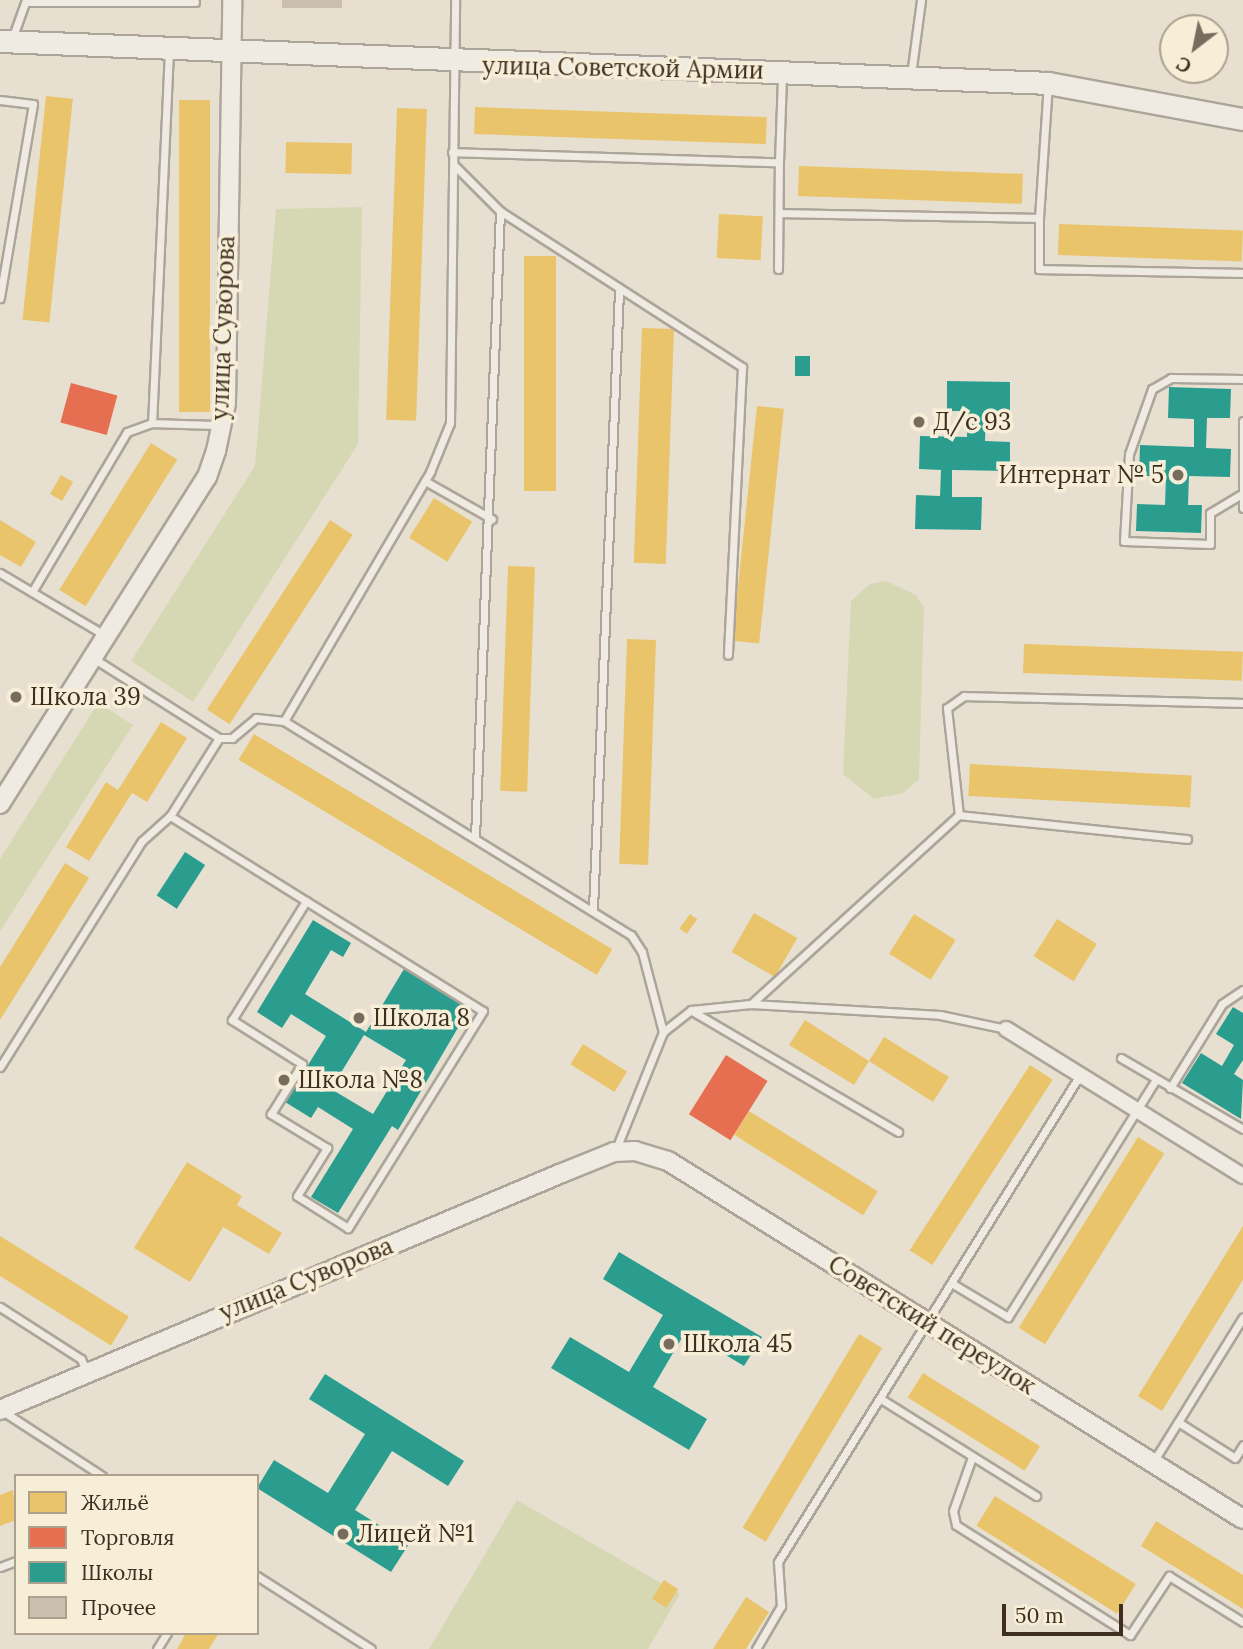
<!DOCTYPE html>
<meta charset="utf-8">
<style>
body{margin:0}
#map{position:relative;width:1243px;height:1649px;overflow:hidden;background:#e7e0d1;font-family:Lora,serif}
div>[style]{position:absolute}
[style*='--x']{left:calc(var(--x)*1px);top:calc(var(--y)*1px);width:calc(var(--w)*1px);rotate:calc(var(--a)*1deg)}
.green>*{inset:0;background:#d6d7b3}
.homes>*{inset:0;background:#e9c46a;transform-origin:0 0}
.shops>*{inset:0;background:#e76f51;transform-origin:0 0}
.schools>*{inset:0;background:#2a9d8f;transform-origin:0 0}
.building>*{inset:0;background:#cbbfb2;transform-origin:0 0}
.roads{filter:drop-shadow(2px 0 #ada599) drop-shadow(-2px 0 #ada599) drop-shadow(0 2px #ada599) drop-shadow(0 -2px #ada599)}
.service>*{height:7px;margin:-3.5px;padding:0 3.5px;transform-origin:3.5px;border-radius:3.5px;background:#efebe3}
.minor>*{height:14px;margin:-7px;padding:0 7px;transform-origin:7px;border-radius:7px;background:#efebe3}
.tertiary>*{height:18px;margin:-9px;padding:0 9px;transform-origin:9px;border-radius:9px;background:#efebe3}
.secondary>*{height:21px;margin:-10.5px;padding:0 10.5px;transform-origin:10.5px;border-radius:10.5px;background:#efebe3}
.dots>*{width:19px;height:19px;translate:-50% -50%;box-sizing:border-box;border:4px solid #f7eed8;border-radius:50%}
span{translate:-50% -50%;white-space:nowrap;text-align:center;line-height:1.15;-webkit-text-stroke:7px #f7eed8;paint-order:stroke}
.street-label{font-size:24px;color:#3d2e20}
.poi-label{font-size:24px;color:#3d2e20}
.left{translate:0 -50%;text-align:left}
.right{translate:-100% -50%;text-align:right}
.legend{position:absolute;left:14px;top:1474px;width:245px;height:161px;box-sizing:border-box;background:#f7eed8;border:2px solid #ada18e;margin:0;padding:9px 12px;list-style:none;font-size:21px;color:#3d2e20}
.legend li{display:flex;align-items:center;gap:14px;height:35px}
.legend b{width:35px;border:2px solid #ada18e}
.north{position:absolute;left:1159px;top:14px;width:70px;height:70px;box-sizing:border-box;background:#f7eed8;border:2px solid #ada18e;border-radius:50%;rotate:212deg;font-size:19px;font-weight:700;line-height:28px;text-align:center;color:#3d2e20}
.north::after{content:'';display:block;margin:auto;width:24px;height:32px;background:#786c5e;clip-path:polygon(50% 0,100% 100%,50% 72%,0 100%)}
.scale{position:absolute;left:1002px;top:1604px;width:121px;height:32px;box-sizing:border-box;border:4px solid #3d2e20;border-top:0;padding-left:9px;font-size:21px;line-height:24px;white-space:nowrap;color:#3d2e20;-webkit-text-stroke:5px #f7eed8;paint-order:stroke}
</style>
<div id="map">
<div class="green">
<div style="clip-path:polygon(362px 207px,358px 444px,193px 702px,131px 661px,255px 466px,276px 209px)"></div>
<div style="clip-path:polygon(886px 581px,916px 595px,924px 608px,919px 779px,903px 793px,874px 799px,843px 774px,851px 601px,870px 584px)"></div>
<div style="clip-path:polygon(98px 703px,133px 725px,0 931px,0 859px)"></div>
<div style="clip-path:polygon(517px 1500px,680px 1594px,648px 1649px,429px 1649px)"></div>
</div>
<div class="homes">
<div style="left:46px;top:96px;width:27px;height:225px;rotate:6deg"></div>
<div style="left:179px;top:100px;width:31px;height:312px"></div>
<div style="left:475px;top:107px;width:292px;height:27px;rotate:2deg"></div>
<div style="left:397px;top:108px;width:30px;height:312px;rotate:2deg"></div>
<div style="left:286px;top:142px;width:66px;height:31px;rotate:1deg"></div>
<div style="left:799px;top:166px;width:224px;height:30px;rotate:2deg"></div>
<div style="left:719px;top:214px;width:44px;height:44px;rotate:3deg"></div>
<div style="left:1059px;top:224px;width:184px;height:31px;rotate:2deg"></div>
<div style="left:524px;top:256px;width:32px;height:235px"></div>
<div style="left:642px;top:328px;width:32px;height:235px;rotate:2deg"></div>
<div style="left:757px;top:406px;width:27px;height:236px;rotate:6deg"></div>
<div style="left:151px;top:443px;width:31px;height:173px;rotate:32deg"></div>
<div style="left:61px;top:475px;width:14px;height:22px;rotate:30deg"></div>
<div style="left:434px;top:498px;width:45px;height:47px;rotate:32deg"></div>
<div style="clip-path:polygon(0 520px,36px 542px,21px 567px,0 555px)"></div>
<div style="left:330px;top:520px;width:27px;height:226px;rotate:33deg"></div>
<div style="left:508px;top:566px;width:27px;height:225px;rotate:2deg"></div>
<div style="left:627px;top:639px;width:29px;height:225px;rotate:2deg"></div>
<div style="left:1024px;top:644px;width:219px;height:29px;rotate:2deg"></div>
<div style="clip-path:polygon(161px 722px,187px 738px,147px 802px,132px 793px,89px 861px,66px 847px,106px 782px,118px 790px)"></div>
<div style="left:254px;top:734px;width:418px;height:30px;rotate:31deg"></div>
<div style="left:970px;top:764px;width:222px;height:32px;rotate:3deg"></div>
<div style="clip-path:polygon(65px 863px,89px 878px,0 1020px,0 967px)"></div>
<div style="left:754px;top:913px;width:50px;height:45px;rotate:30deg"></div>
<div style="left:690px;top:914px;width:9px;height:18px;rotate:36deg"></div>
<div style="left:914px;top:914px;width:49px;height:47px;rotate:32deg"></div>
<div style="left:1057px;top:919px;width:47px;height:44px;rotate:32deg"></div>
<div style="clip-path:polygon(805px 1020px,869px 1061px,884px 1037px,949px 1077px,933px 1102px,869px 1061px,854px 1085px,789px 1045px)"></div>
<div style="left:583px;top:1044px;width:52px;height:24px;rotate:32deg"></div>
<div style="left:1030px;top:1065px;width:27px;height:221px;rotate:33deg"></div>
<div style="left:749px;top:1111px;width:152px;height:28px;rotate:32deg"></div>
<div style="left:1138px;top:1137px;width:31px;height:225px;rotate:32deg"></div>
<div style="clip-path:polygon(187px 1162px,242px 1196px,237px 1205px,282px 1233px,269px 1254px,223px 1227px,190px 1282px,134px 1248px)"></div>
<div style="clip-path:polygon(1243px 1226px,1243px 1280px,1162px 1411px,1138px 1396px)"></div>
<div style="left:0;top:1236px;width:152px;height:34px;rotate:32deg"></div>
<div style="left:859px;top:1334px;width:27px;height:226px;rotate:31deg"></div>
<div style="left:923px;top:1373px;width:138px;height:29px;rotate:32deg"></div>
<div style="clip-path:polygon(13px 1490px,16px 1520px,0 1526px,0 1495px)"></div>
<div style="left:995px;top:1496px;width:166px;height:35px;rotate:32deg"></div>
<div style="clip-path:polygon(1156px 1521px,1243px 1575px,1243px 1609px,1141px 1546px)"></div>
<div style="left:664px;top:1580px;width:17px;height:22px;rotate:33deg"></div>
<div style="clip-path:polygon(746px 1597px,769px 1612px,746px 1649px,713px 1649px)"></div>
<div style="clip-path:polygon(186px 1633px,219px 1633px,209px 1649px,177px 1649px)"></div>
</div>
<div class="shops">
<div style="left:71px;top:383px;width:48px;height:41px;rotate:15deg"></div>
<div style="left:726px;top:1055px;width:49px;height:70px;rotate:32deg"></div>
</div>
<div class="schools">
<div style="left:795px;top:356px;width:15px;height:20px"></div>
<div style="clip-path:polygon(947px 381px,1010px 382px,1010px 415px,986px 415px,985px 441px,1010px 442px,1010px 471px,952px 470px,952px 497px,982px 497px,981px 530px,915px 529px,916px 495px,940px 496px,941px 470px,919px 469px,920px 436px,967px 437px,968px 411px,947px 411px)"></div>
<div style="clip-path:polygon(1169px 387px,1231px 389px,1230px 418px,1207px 418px,1206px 448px,1231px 449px,1230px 477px,1189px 476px,1188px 505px,1202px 505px,1201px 533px,1136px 531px,1137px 504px,1165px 505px,1166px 476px,1139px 476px,1140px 445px,1194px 447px,1194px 419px,1168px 418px)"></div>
<div style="left:185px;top:852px;width:24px;height:52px;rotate:33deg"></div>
<div style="clip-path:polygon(evenodd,313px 920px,351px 943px,343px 957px,331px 950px,305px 994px,366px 1032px,404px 969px,469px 1009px,398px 1130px,392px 1126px,338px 1213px,311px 1197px,353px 1129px,318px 1107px,311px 1118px,285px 1102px,326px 1036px,291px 1014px,282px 1028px,257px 1012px,313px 920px,364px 1035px,406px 1060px,373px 1114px,331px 1089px,364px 1035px)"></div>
<div style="clip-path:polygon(1233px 1007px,1243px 1013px,1243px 1060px,1234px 1074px,1243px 1080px,1241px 1119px,1182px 1083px,1201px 1053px,1222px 1066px,1234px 1045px,1216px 1034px)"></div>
<div style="clip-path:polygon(619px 1252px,762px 1337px,744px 1366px,686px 1331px,653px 1387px,707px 1419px,689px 1450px,551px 1368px,570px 1337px,629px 1372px,663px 1315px,603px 1279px)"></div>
<div style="clip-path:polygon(325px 1374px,464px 1461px,448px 1486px,392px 1451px,355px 1510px,409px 1544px,391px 1572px,257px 1488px,274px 1460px,328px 1493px,365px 1434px,309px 1399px)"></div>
</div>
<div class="building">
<div style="left:282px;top:0;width:60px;height:8px"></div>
</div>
<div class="roads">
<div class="service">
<div style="--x:26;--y:2;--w:169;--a:0"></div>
<div style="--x:12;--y:39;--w:41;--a:-70.3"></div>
<div style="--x:169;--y:50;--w:373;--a:92.6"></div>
<div style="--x:152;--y:423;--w:69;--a:1.7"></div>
<div style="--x:911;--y:75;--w:76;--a:-82.4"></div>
<div style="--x:0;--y:100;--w:33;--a:7"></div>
<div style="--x:33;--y:104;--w:197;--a:99.7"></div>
<div style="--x:452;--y:152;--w:327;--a:1.8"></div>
<div style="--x:779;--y:162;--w:88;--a:-88"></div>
<div style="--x:454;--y:165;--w:65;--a:45"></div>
<div style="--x:500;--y:211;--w:288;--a:32.8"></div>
<div style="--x:742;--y:367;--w:288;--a:92.8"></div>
<div style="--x:779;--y:213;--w:260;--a:1.1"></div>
<div style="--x:1039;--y:218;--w:134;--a:-86.2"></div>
<div style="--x:1039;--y:218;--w:51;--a:90"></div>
<div style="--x:1039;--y:269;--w:204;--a:1.1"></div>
<div style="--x:778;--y:269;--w:107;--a:-89.5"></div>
<div style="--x:1243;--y:421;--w:87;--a:90"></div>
<div style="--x:425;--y:481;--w:77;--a:29.6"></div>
<div style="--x:1240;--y:495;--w:35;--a:149"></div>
<div style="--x:1210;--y:513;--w:31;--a:90"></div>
<div style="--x:1210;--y:544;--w:86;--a:-178"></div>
<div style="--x:1124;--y:541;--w:87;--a:-86.7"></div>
<div style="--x:1129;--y:454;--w:69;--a:-70.5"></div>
<div style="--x:1152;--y:389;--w:22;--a:-30"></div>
<div style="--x:1171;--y:378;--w:72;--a:0.8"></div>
<div style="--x:0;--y:573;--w:123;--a:30.7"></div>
<div style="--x:32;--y:592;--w:186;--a:-59.3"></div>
<div style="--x:127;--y:432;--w:27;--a:-20"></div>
<div style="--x:93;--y:658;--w:149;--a:32.4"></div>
<div style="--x:219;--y:738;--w:13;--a:0"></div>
<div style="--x:232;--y:738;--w:31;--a:-40"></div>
<div style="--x:256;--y:718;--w:28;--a:6"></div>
<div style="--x:284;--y:721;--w:289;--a:-59.6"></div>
<div style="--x:430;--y:472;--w:53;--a:-67.8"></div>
<div style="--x:450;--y:423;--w:423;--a:-89.3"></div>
<div style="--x:284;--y:721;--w:408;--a:31.7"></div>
<div style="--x:631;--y:935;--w:20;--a:57"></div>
<div style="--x:642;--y:952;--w:83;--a:75.3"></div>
<div style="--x:170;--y:816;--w:160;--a:32"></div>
<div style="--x:306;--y:901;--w:208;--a:31.9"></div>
<div style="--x:483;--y:1011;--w:256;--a:121.9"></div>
<div style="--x:348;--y:1228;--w:60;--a:-147.9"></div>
<div style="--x:297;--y:1196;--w:57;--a:-58"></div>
<div style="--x:327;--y:1148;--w:66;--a:-148.7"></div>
<div style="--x:271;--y:1114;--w:59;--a:-58.2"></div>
<div style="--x:302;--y:1064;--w:83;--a:-147.8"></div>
<div style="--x:232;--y:1020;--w:140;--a:-58.1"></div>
<div style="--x:475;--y:837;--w:626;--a:-87.71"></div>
<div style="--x:1187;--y:839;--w:229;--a:-174"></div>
<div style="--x:959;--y:815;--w:108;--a:-96.4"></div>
<div style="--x:947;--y:708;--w:21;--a:-35"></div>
<div style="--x:964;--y:696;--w:279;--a:1.4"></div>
<div style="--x:593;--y:909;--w:618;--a:-87.59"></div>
<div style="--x:751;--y:1004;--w:281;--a:-42.3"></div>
<div style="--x:692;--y:1011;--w:239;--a:30.4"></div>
<div style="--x:1121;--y:1058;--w:141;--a:30.2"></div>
<div style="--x:0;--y:1067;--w:267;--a:-57.9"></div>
<div style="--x:142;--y:841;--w:38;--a:-42"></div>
<div style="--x:170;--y:816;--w:92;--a:-57.9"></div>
<div style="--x:1170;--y:1088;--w:99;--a:-58.2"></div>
<div style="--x:1222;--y:1004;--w:25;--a:-34"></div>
<div style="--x:616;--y:1149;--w:126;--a:-68.1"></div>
<div style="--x:663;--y:1032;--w:36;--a:-38"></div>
<div style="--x:691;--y:1010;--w:60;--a:-5.7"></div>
<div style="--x:751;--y:1004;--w:189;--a:3.3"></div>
<div style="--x:940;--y:1015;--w:67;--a:12"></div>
<div style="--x:953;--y:1284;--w:64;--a:31"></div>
<div style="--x:1008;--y:1317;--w:280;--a:-58.1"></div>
<div style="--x:0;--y:1307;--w:96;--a:32.7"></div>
<div style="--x:81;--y:1359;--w:12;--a:66"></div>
<div style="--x:881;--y:1399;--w:183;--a:32"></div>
<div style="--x:4;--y:1412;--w:117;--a:33.1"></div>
<div style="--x:1178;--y:1422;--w:123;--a:-58.2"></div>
<div style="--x:972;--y:1457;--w:57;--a:109.4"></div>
<div style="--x:953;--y:1511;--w:14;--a:78"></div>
<div style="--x:956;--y:1525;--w:206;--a:32.3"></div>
<div style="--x:1130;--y:1635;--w:71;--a:-56.5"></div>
<div style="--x:1169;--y:1576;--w:87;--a:31.9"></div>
<div style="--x:1153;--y:1462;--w:47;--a:-58"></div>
<div style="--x:1178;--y:1422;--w:67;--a:32.3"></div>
<div style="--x:1235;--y:1458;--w:15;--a:-58"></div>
<div style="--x:0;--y:1567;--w:17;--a:-21"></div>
<div style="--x:257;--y:1576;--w:135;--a:32.6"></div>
<div style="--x:157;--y:1649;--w:19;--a:-58"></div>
<div style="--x:756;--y:1649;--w:50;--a:-59.8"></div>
<div style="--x:781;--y:1606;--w:44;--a:-93.9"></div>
<div style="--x:778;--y:1562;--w:573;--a:-58.2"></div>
</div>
<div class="minor">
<div style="--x:1006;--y:1029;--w:279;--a:31.8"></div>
</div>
<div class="tertiary">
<div style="--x:0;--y:804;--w:387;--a:-57.7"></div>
<div style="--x:207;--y:477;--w:28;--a:-71"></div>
<div style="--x:216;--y:451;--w:49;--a:-78.2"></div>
<div style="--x:226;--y:403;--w:403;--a:-89.1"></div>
<div style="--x:0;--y:1410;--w:610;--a:-22.87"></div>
<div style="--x:562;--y:1173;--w:56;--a:-22"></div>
<div style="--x:614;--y:1152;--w:21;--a:-3"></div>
<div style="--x:635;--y:1151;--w:34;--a:17"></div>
<div style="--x:668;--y:1161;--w:677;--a:31.91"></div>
</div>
<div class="secondary">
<div style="--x:0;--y:41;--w:1049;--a:2.29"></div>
<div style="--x:1048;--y:83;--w:198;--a:10.5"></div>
</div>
</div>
<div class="dots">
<div style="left:919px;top:422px;background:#786c5e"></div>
<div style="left:1178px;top:475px;background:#786c5e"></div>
<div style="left:16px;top:697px;background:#786c5e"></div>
<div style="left:359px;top:1018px;background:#786c5e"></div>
<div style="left:284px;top:1080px;background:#786c5e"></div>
<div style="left:669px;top:1344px;background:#786c5e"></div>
<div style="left:343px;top:1534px;background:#786c5e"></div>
</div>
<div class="street-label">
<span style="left:623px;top:68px;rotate:1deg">улица Советской Армии</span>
<span style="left:223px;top:328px;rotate:-88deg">улица Суворова</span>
<span style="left:306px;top:1279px;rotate:-22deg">улица Суворова</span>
<span style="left:932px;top:1325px;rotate:32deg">Советский переулок</span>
</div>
<div class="poi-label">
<span class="left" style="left:933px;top:422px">Д/с 93</span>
<span class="right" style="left:1164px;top:475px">Интернат № 5</span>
<span class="left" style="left:30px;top:697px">Школа 39</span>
<span class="left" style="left:373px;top:1018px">Школа 8</span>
<span class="left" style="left:298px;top:1080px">Школа №8</span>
<span class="left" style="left:683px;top:1344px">Школа 45</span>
<span class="left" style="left:357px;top:1534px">Лицей №1</span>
</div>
<ul class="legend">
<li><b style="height:19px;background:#e9c46a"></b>Жильё</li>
<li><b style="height:19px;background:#e76f51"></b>Торговля</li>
<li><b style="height:19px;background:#2a9d8f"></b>Школы</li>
<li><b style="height:19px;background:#cbbfb2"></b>Прочее</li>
</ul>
<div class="north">С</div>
<div class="scale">50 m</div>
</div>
